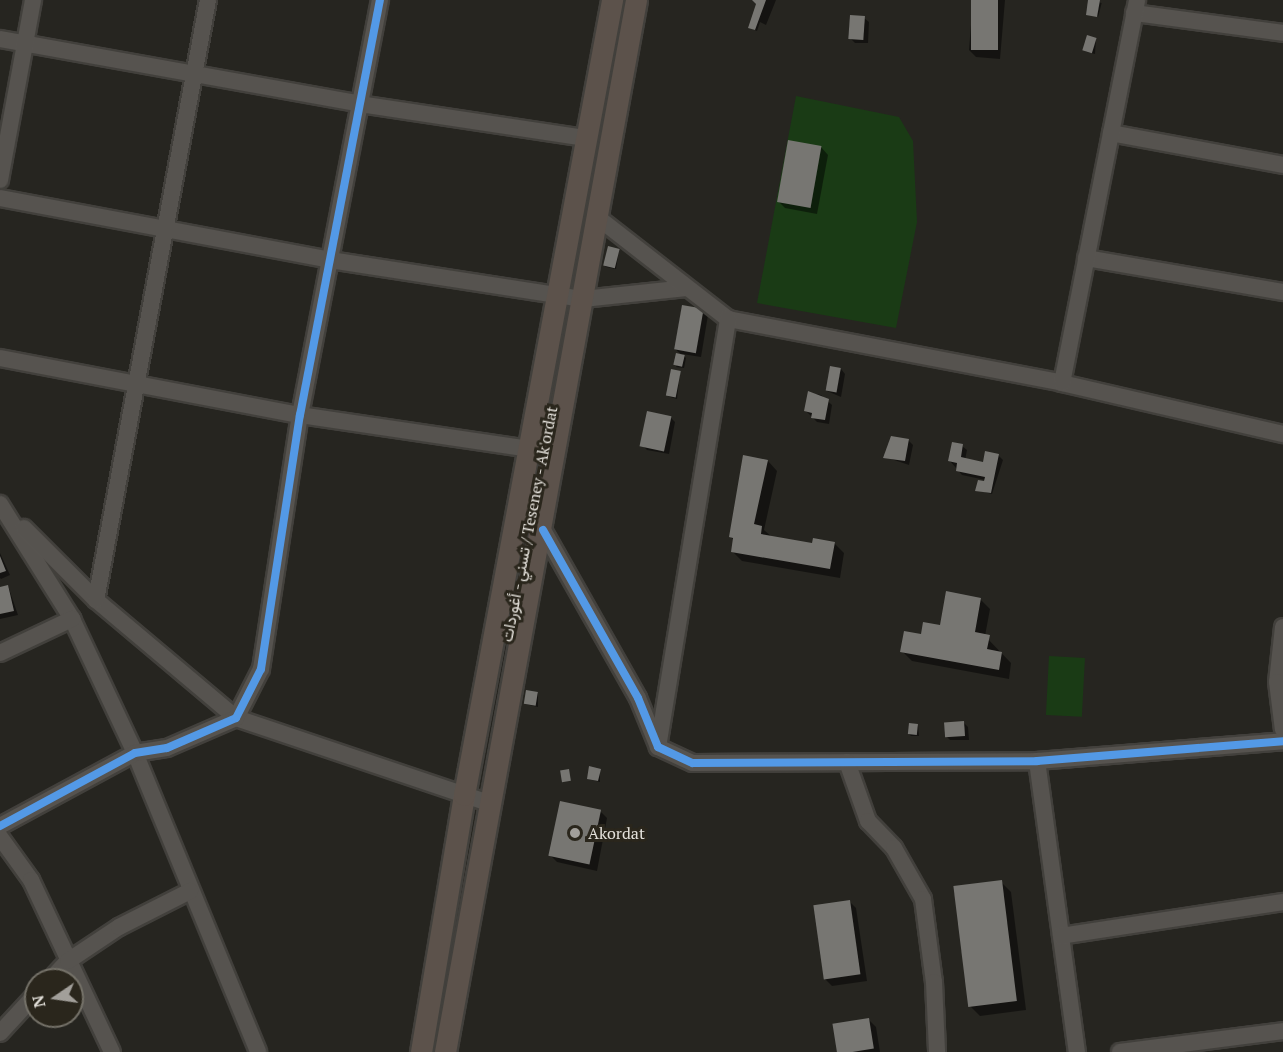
<!DOCTYPE html>
<meta charset="utf-8">
<style>
body{margin:0}
#map{position:relative;width:1283px;height:1052px;overflow:hidden;background:#262520;font-family:"PT Serif",Vazirmatn,serif}
div>[style]{position:absolute}
[style*='--x']{left:calc(var(--x)*1px);top:calc(var(--y)*1px);width:calc(var(--w)*1px);rotate:calc(var(--a)*1deg)}
.green>*{inset:0;background:#1a3b15;transform-origin:0 0}
.shadow>*{inset:0;background:#0007;transform-origin:0 0}
.building>*{inset:0;background:#777672;transform-origin:0 0}
.roads{filter:drop-shadow(2px 0 #42403c) drop-shadow(-2px 0 #42403c) drop-shadow(0 2px #42403c) drop-shadow(0 -2px #42403c)}
.minor>*{height:16px;margin:-8px;padding:0 8px;transform-origin:8px;border-radius:8px;background:#56534f}
.major>*{height:21px;margin:-10.5px;padding:0 10.5px;transform-origin:10.5px;border-radius:10.5px;background:#5c524b}
.cycleway>*{height:8px;margin:-4px;padding:0 4px;transform-origin:4px;border-radius:4px;background:#5399e6}
.dots>*{width:16px;height:16px;translate:-50% -50%;box-sizing:border-box;border:3px solid #2a261c;border-radius:50%}
span{translate:-50% -50%;white-space:nowrap;text-align:center;line-height:1.15;-webkit-text-stroke:6px #2a261c;paint-order:stroke}
.street-label{font-size:16px;color:#e4e1db}
.poi-label{font-size:16px;color:#e4e1db}
.left{translate:0 -50%;text-align:left}
.north{position:absolute;left:24px;top:968px;width:60px;height:60px;box-sizing:border-box;background:#2a261c;border:2px solid #747168;border-radius:50%;rotate:257deg;font-size:16px;font-weight:700;line-height:24px;text-align:center;color:#e4e1db}
.north::after{content:'';display:block;margin:auto;width:21px;height:27px;background:#a29f9a;clip-path:polygon(50% 0,100% 100%,50% 72%,0 100%)}
</style>
<div id="map">
<div class="green">
<div style="clip-path:polygon(796px 96px,899px 117px,913px 141px,917px 222px,896px 328px,757px 303px)"></div>
<div style="left:1049px;top:656px;width:36px;height:59px;rotate:3deg"></div>
</div>
<div class="shadow">
<div style="clip-path:polygon(754px 0,776px 0,766px 25px,760px 22px,757px 31px,750px 28px,757px 6px)"></div>
<div style="clip-path:polygon(973px 0,1005px 0,1000px 59px,976px 57px,969px 50px)"></div>
<div style="left:1090px;top:0;width:12px;height:14px;rotate:14deg"></div>
<div style="clip-path:polygon(864px 18px,869px 22px,868px 43px,855px 43px,850px 38px)"></div>
<div style="clip-path:polygon(1096px 39px,1095px 54px,1087px 52px,1085px 51px)"></div>
<div style="clip-path:polygon(821px 147px,828px 155px,817px 214px,785px 208px,778px 201px)"></div>
<div style="clip-path:polygon(619px 250px,616px 269px,606px 267px,604px 265px)"></div>
<div style="clip-path:polygon(704px 310px,708px 315px,701px 357px,682px 354px,686px 358px,684px 368px,676px 367px,682px 355px,675px 349px)"></div>
<div style="clip-path:polygon(841px 369px,845px 374px,841px 397px,827px 391px)"></div>
<div style="clip-path:polygon(680px 372px,677px 399px,670px 397px,668px 396px)"></div>
<div style="clip-path:polygon(809px 393px,821px 395px,832px 405px,829px 424px,817px 422px,806px 411px)"></div>
<div style="clip-path:polygon(671px 418px,675px 422px,669px 454px,647px 450px,642px 445px)"></div>
<div style="clip-path:polygon(908px 440px,913px 445px,909px 465px,885px 457px)"></div>
<div style="clip-path:polygon(962px 446px,967px 450px,965px 460px,984px 464px,998px 455px,1003px 460px,992px 494px,977px 490px,990px 481px,962px 475px,950px 461px)"></div>
<div style="clip-path:polygon(768px 461px,777px 471px,764px 530px,772px 537px,814px 544px,834px 543px,844px 553px,840px 578px,742px 561px,733px 552px,734px 541px,731px 537px)"></div>
<div style="clip-path:polygon(0 553px,10px 575px,1px 579px,0 578px)"></div>
<div style="clip-path:polygon(8px 586px,18px 615px,0 619px,0 588px)"></div>
<div style="clip-path:polygon(980px 599px,990px 609px,985px 636px,1011px 663px,1009px 679px,912px 661px,902px 651px)"></div>
<div style="clip-path:polygon(538px 693px,538px 707px,525px 704px)"></div>
<div style="clip-path:polygon(964px 723px,968px 727px,969px 740px,950px 740px,946px 736px)"></div>
<div style="clip-path:polygon(918px 725px,919px 736px,911px 736px,909px 734px)"></div>
<div style="clip-path:polygon(600px 770px,600px 782px,588px 779px)"></div>
<div style="clip-path:polygon(600px 811px,607px 818px,597px 871px,557px 862px,550px 855px)"></div>
<div style="clip-path:polygon(1001px 882px,1011px 892px,1026px 1010px,980px 1016px,970px 1006px)"></div>
<div style="clip-path:polygon(849px 901px,856px 908px,867px 981px,832px 986px,825px 979px)"></div>
<div style="clip-path:polygon(869px 1020px,876px 1027px,880px 1052px,838px 1052px,834px 1024px)"></div>
</div>
<div class="building">
<div style="clip-path:polygon(752px 0,766px 0,755px 30px,748px 28px,756px 4px)"></div>
<div style="left:971px;top:0;width:27px;height:50px"></div>
<div style="clip-path:polygon(1088px 0,1100px 0,1097px 17px,1086px 15px)"></div>
<div style="left:850px;top:15px;width:15px;height:24px;rotate:4deg"></div>
<div style="left:1087px;top:35px;width:10px;height:16px;rotate:17deg"></div>
<div style="left:788px;top:140px;width:34px;height:63px;rotate:10deg"></div>
<div style="left:608px;top:246px;width:12px;height:20px;rotate:14deg"></div>
<div style="left:682px;top:305px;width:22px;height:45px;rotate:10deg"></div>
<div style="left:676px;top:353px;width:9px;height:12px;rotate:13deg"></div>
<div style="left:830px;top:366px;width:11px;height:25px;rotate:10deg"></div>
<div style="left:671px;top:369px;width:10px;height:27px;rotate:11deg"></div>
<div style="clip-path:polygon(808px 391px,829px 399px,825px 420px,811px 418px,812px 413px,804px 411px)"></div>
<div style="left:647px;top:411px;width:25px;height:36px;rotate:12deg"></div>
<div style="clip-path:polygon(891px 436px,909px 439px,905px 461px,883px 458px)"></div>
<div style="clip-path:polygon(952px 442px,963px 444px,961px 457px,983px 462px,985px 451px,999px 454px,991px 493px,975px 491px,978px 480px,984px 481px,985px 477px,956px 471px,957px 463px,948px 461px)"></div>
<div style="clip-path:polygon(743px 455px,768px 460px,754px 524px,762px 526px,761px 534px,812px 543px,813px 538px,835px 542px,830px 569px,731px 552px,733px 538px,729px 537px)"></div>
<div style="clip-path:polygon(0 556px,6px 571px,0 573px)"></div>
<div style="clip-path:polygon(8px 585px,14px 611px,0 614px,0 587px)"></div>
<div style="clip-path:polygon(946px 591px,981px 598px,975px 632px,990px 635px,987px 649px,1002px 652px,999px 670px,900px 652px,904px 631px,921px 634px,923px 622px,940px 625px)"></div>
<div style="left:526px;top:690px;width:12px;height:14px;rotate:9deg"></div>
<div style="left:964px;top:721px;width:15px;height:20px;rotate:86deg"></div>
<div style="left:909px;top:723px;width:9px;height:11px;rotate:6deg"></div>
<div style="clip-path:polygon(589px 766px,601px 769px,598px 781px,587px 779px)"></div>
<div style="left:569px;top:769px;width:12px;height:9px;rotate:81deg"></div>
<div style="left:560px;top:801px;width:42px;height:56px;rotate:12deg"></div>
<div style="left:1002px;top:880px;width:122px;height:49px;rotate:83deg"></div>
<div style="left:850px;top:900px;width:75px;height:37px;rotate:82deg"></div>
<div style="left:869px;top:1018px;width:31px;height:37px;rotate:81deg"></div>
</div>
<div class="roads">
<div class="minor">
<div style="--x:1134;--y:13;--w:150;--a:7.6"></div>
<div style="--x:0;--y:39;--w:366;--a:10.2"></div>
<div style="--x:360;--y:104;--w:229;--a:8.6"></div>
<div style="--x:1111;--y:133;--w:175;--a:10.5"></div>
<div style="--x:0;--y:180;--w:183;--a:-79.6"></div>
<div style="--x:0;--y:198;--w:336;--a:10.6"></div>
<div style="--x:330;--y:260;--w:256;--a:8.8"></div>
<div style="--x:583;--y:299;--w:104;--a:-6.1"></div>
<div style="--x:597;--y:217;--w:166;--a:37.9"></div>
<div style="--x:728;--y:319;--w:340;--a:10.8"></div>
<div style="--x:1062;--y:383;--w:227;--a:13"></div>
<div style="--x:1086;--y:258;--w:200;--a:9.8"></div>
<div style="--x:0;--y:358;--w:305;--a:10.8"></div>
<div style="--x:300;--y:415;--w:232;--a:8.4"></div>
<div style="--x:1062;--y:383;--w:390;--a:-78.9"></div>
<div style="--x:0;--y:504;--w:136;--a:57.9"></div>
<div style="--x:72;--y:619;--w:148;--a:64.8"></div>
<div style="--x:135;--y:753;--w:323;--a:67.6"></div>
<div style="--x:24;--y:528;--w:102;--a:45"></div>
<div style="--x:96;--y:600;--w:183;--a:40.1"></div>
<div style="--x:236;--y:718;--w:266;--a:18.6"></div>
<div style="--x:543;--y:530;--w:193;--a:60.5"></div>
<div style="--x:638;--y:698;--w:53;--a:67.8"></div>
<div style="--x:658;--y:747;--w:38;--a:25"></div>
<div style="--x:693;--y:763;--w:344;--a:-0.3"></div>
<div style="--x:1037;--y:761;--w:247;--a:-4.6"></div>
<div style="--x:96;--y:600;--w:610;--a:-79.43"></div>
<div style="--x:1283;--y:627;--w:55;--a:96.2"></div>
<div style="--x:1277;--y:682;--w:48;--a:82.9"></div>
<div style="--x:0;--y:653;--w:80;--a:-25.3"></div>
<div style="--x:658;--y:747;--w:434;--a:-80.7"></div>
<div style="--x:1037;--y:761;--w:294;--a:82.2"></div>
<div style="--x:847;--y:762;--w:63;--a:70.4"></div>
<div style="--x:868;--y:821;--w:37;--a:46"></div>
<div style="--x:894;--y:848;--w:59;--a:60.4"></div>
<div style="--x:923;--y:899;--w:84;--a:82.5"></div>
<div style="--x:934;--y:982;--w:70;--a:87.5"></div>
<div style="--x:0;--y:826;--w:153;--a:-28.4"></div>
<div style="--x:135;--y:753;--w:32;--a:-9"></div>
<div style="--x:167;--y:748;--w:75;--a:-23.5"></div>
<div style="--x:236;--y:718;--w:55;--a:-63"></div>
<div style="--x:261;--y:669;--w:257;--a:-81.3"></div>
<div style="--x:300;--y:415;--w:423;--a:-79.1"></div>
<div style="--x:0;--y:837;--w:53;--a:54.2"></div>
<div style="--x:31;--y:880;--w:190;--a:64.8"></div>
<div style="--x:1061;--y:936;--w:225;--a:-8.7"></div>
<div style="--x:50;--y:980;--w:26;--a:-47"></div>
<div style="--x:68;--y:961;--w:61;--a:-33.7"></div>
<div style="--x:119;--y:927;--w:80;--a:-26.9"></div>
<div style="--x:0;--y:1033;--w:53;--a:-47.3"></div>
<div style="--x:1120;--y:1052;--w:164;--a:-7.3"></div>
</div>
<div class="major">
<div style="--x:421;--y:1052;--w:261;--a:-80.5"></div>
<div style="--x:464;--y:795;--w:809;--a:-79.45"></div>
<div style="--x:445;--y:1052;--w:1069;--a:-79.71"></div>
</div>
</div>
<div class="cycleway">
<div style="--x:543;--y:530;--w:193;--a:60.5"></div>
<div style="--x:638;--y:698;--w:53;--a:67.8"></div>
<div style="--x:658;--y:747;--w:38;--a:25"></div>
<div style="--x:693;--y:763;--w:344;--a:-0.3"></div>
<div style="--x:1037;--y:761;--w:247;--a:-4.6"></div>
<div style="--x:0;--y:826;--w:153;--a:-28.4"></div>
<div style="--x:135;--y:753;--w:32;--a:-9"></div>
<div style="--x:167;--y:748;--w:75;--a:-23.5"></div>
<div style="--x:236;--y:718;--w:55;--a:-63"></div>
<div style="--x:261;--y:669;--w:257;--a:-81.3"></div>
<div style="--x:300;--y:415;--w:423;--a:-79.1"></div>
</div>
<div class="dots">
<div style="left:575px;top:833px;background:#a29f9a"></div>
</div>
<div class="street-label">
<span style="left:529px;top:524px;rotate:-79deg">تسني - أغوردات / Teseney - Ak'ordat</span>
</div>
<div class="poi-label">
<span class="left" style="left:588px;top:833px">Akordat</span>
</div>
<div class="north">N</div>
</div>
